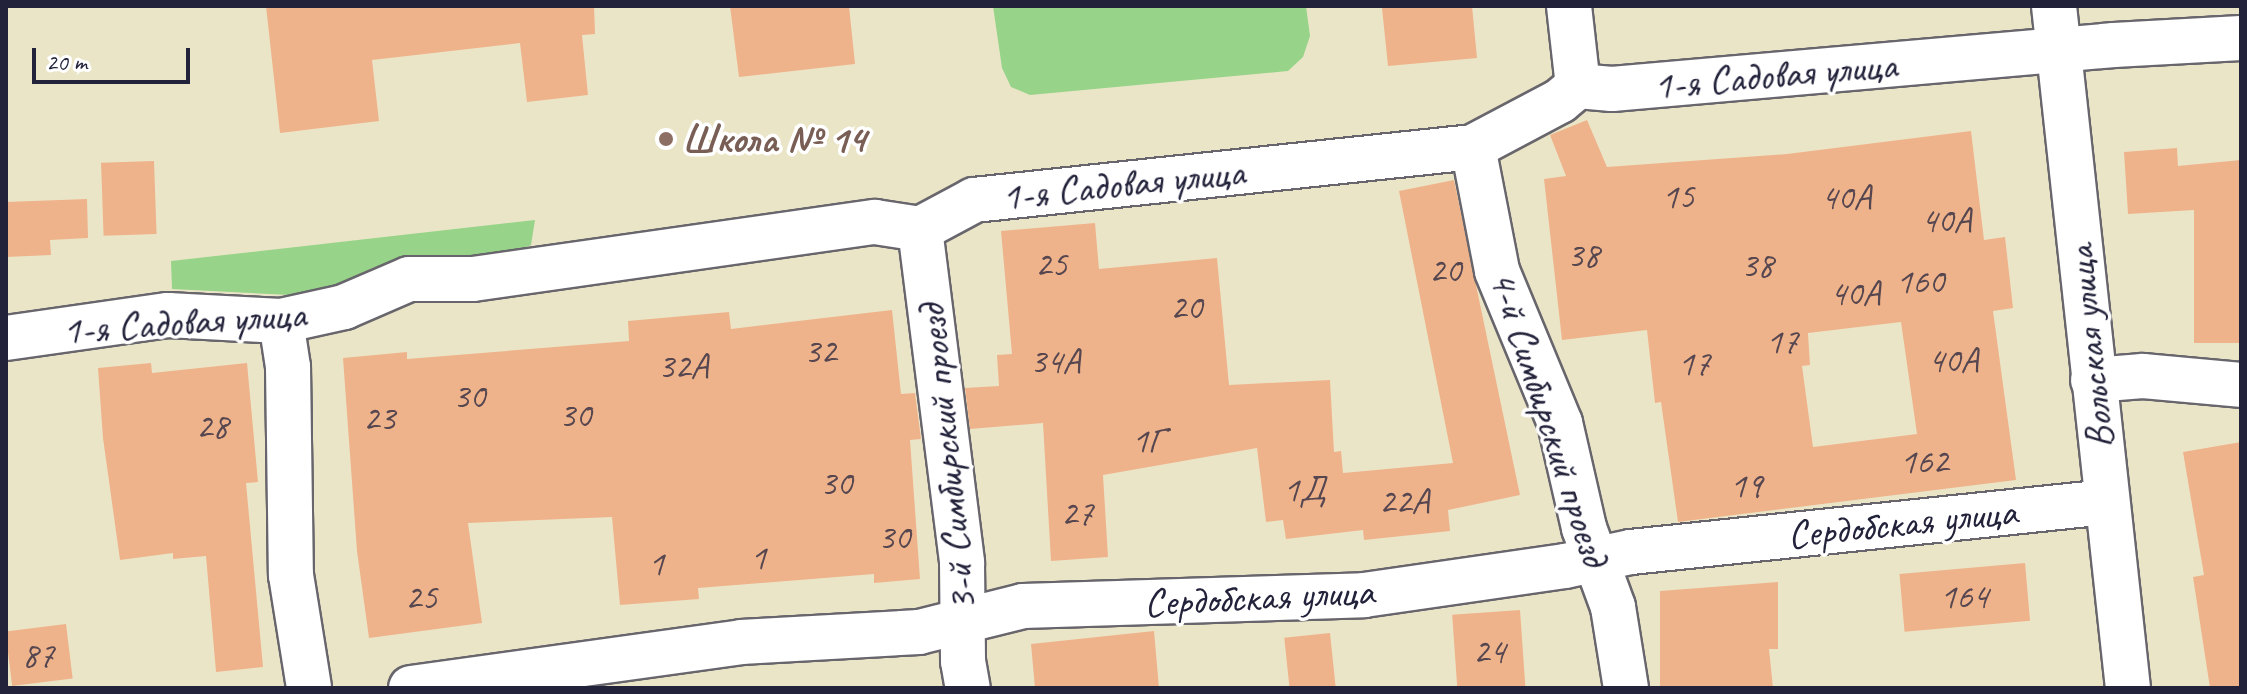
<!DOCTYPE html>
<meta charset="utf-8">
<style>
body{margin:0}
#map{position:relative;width:2247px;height:694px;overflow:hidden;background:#ebe5c8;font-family:Caveat,sans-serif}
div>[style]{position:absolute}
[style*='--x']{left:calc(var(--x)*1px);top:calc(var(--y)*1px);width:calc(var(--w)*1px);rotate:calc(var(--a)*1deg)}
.green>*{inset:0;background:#97d489}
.building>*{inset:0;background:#efb38b;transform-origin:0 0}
.roads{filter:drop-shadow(2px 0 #68666c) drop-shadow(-2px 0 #68666c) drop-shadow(0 2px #68666c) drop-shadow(0 -2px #68666c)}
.street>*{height:44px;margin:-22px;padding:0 22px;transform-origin:22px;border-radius:22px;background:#fff}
.dots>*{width:22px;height:22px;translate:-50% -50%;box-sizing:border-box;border:4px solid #fff;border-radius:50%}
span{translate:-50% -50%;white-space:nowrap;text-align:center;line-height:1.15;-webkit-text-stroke:7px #fff;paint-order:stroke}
.number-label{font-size:36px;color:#55464f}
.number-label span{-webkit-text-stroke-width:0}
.street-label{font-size:40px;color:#22223b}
.education-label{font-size:40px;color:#785e54;font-weight:700}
.left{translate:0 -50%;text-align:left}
.frame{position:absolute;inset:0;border:8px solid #22223b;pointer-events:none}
.scale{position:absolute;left:32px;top:48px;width:158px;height:36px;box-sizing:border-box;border:4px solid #22223b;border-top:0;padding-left:10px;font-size:24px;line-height:28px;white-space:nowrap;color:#22223b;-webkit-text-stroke:6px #fff;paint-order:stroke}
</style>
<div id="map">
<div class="green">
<div style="clip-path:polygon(993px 6px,1306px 6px,1310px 36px,1303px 57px,1288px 71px,1030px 95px,1011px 87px,1002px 68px)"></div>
<div style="clip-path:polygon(535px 220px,531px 245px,504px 257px,412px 256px,372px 268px,341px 290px,310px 296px,172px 289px,171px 261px)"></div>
</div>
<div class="building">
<div style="clip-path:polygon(266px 6px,594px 6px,595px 34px,582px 35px,588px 95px,527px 102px,520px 43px,372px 60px,379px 121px,280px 133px)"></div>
<div style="clip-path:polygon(730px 6px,849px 6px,855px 64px,739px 77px)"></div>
<div style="clip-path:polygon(1406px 6px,1472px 6px,1477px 58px,1388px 66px,1382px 8px)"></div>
<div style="clip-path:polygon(evenodd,1587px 120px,1607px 167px,1787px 154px,1971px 131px,1984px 240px,2005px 237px,2013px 308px,1993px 311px,2016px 480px,1678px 522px,1661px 402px,1655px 403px,1647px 330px,1562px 340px,1544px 179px,1566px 176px,1550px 135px,1587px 120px,1901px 322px,1917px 434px,1813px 447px,1802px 366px,1810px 365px,1808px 333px,1901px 322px)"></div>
<div style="clip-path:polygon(2177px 148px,2178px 166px,2241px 160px,2241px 343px,2194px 343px,2194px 210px,2128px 214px,2124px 152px)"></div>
<div style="left:154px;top:161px;width:73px;height:53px;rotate:88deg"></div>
<div style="clip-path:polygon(1454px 180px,1520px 495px,1448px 510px,1450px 531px,1364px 540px,1363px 530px,1286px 539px,1283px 520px,1266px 522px,1257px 448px,1103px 475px,1108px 557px,1051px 561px,1043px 423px,970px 429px,965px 388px,999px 386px,997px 355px,1012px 354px,1001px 231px,1095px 223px,1099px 269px,1217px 258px,1229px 385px,1330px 380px,1334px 452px,1341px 451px,1343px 473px,1453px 463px,1399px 191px)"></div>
<div style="clip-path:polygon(87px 199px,88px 238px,50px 240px,51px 255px,6px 257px,6px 202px)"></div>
<div style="clip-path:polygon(892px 310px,901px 394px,915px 393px,921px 439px,910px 440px,920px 579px,874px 583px,874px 574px,698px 588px,699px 599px,620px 605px,612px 517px,468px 523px,482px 623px,369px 638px,357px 551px,343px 358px,407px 352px,407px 359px,629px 341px,628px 321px,729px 312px,731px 329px)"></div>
<div style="clip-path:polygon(151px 363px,152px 373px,247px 363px,258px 482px,246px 483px,263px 667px,216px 672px,206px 556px,173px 559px,173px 553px,120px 560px,103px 438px,98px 368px)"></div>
<div style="clip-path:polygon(2241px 442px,2241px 688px,2210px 688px,2193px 577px,2204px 575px,2183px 452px)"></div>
<div style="left:2025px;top:563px;width:58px;height:126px;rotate:85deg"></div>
<div style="clip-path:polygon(1778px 582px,1778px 649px,1769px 649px,1773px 688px,1660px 688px,1660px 591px)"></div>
<div style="left:1520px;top:610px;width:78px;height:68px;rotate:86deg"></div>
<div style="left:66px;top:624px;width:55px;height:61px;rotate:83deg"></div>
<div style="clip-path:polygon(1154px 631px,1159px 688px,1035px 688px,1031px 644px)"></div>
<div style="left:1330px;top:633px;width:55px;height:46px;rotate:84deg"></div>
</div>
<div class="roads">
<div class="street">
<div style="--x:1569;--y:6;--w:81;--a:83.6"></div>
<div style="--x:2054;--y:6;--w:686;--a:83.81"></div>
<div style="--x:1473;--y:147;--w:126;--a:79"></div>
<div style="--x:1497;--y:271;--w:165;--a:67.5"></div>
<div style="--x:1560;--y:423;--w:108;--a:77.1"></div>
<div style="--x:1584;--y:528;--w:84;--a:69.8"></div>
<div style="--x:1613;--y:607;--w:82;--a:80.9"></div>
<div style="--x:920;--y:229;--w:337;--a:82.8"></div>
<div style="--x:962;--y:563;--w:98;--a:89.4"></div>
<div style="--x:963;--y:661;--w:27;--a:80"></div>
<div style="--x:281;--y:321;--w:47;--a:81.3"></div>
<div style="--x:288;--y:367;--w:208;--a:89.2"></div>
<div style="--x:291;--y:575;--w:114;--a:80.9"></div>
<div style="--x:6;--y:338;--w:164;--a:-8.1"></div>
<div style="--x:168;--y:315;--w:113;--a:3"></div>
<div style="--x:281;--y:321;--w:65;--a:-12.5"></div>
<div style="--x:344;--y:307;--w:71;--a:-23.3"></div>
<div style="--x:409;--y:279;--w:64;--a:0"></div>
<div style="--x:473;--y:279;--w:406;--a:-8.1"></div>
<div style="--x:875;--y:222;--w:46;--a:8.8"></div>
<div style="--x:920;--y:229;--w:61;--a:-28.2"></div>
<div style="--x:974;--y:200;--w:502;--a:-6.06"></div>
<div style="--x:1473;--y:147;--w:98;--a:-27.9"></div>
<div style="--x:1560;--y:101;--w:23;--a:-40"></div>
<div style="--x:1578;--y:86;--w:34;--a:5"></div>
<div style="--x:1612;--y:89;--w:504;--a:-5.01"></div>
<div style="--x:2114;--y:45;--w:127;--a:-3.2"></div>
<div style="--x:2093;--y:380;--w:50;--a:-4.6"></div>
<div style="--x:2143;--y:376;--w:98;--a:5.2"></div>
<div style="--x:411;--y:688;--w:333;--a:-7.9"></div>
<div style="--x:741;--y:642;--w:178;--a:-3.2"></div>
<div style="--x:919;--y:632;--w:107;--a:-14"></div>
<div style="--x:1023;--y:606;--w:341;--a:-1.8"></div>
<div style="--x:1364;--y:595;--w:203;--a:-8.2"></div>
<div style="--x:1565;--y:566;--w:67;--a:-12"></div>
<div style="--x:1631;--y:552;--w:479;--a:-6"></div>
</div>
</div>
<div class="dots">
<div style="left:666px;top:139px;background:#8d6e63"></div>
</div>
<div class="number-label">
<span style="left:1678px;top:197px">15</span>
<span style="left:1846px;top:198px">40А</span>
<span style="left:1946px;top:221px">40А</span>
<span style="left:1583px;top:256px">38</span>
<span style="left:1051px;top:265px">25</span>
<span style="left:1757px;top:266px">38</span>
<span style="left:1445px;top:271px">20</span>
<span style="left:1920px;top:282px">160</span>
<span style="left:1855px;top:294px">40А</span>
<span style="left:1186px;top:308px">20</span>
<span style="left:1782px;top:342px">17</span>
<span style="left:820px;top:352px">32</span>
<span style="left:1953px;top:361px">40А</span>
<span style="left:1055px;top:362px">34А</span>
<span style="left:1694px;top:364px">17</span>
<span style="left:683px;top:367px">32А</span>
<span style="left:469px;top:397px">30</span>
<span style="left:575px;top:416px">30</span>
<span style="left:379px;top:419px">23</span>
<span style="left:212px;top:427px">28</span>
<span style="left:1148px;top:441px">1Г</span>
<span style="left:1924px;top:462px">162</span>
<span style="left:836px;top:484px">30</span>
<span style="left:1746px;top:486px">19</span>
<span style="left:1304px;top:490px">1Д</span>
<span style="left:1404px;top:502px">22А</span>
<span style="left:1077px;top:514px">27</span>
<span style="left:894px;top:538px">30</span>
<span style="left:758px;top:558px">1</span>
<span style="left:656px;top:564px">1</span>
<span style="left:1964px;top:597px">164</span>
<span style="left:421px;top:598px">25</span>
<span style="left:1489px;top:652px">24</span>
<span style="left:38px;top:656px">87</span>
</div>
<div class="street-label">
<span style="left:1775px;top:75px;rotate:-5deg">1-я Садовая улица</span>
<span style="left:1123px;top:184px;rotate:-6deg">1-я Садовая улица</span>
<span style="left:184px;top:322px;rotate:-4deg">1-я Садовая улица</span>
<span style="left:2090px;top:347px;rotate:-96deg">Вольская улица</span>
<span style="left:1549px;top:418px;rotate:72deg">4-й Симбирский проезд</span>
<span style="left:947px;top:458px;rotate:-96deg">3-й Симбирский проезд</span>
<span style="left:1902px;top:523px;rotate:-6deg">Сердобская улица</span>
<span style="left:1259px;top:597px;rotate:-3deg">Сердобская улица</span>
</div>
<div class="education-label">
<span class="left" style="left:682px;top:139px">Школа № 14</span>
</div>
<div class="frame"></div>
<div class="scale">20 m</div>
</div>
